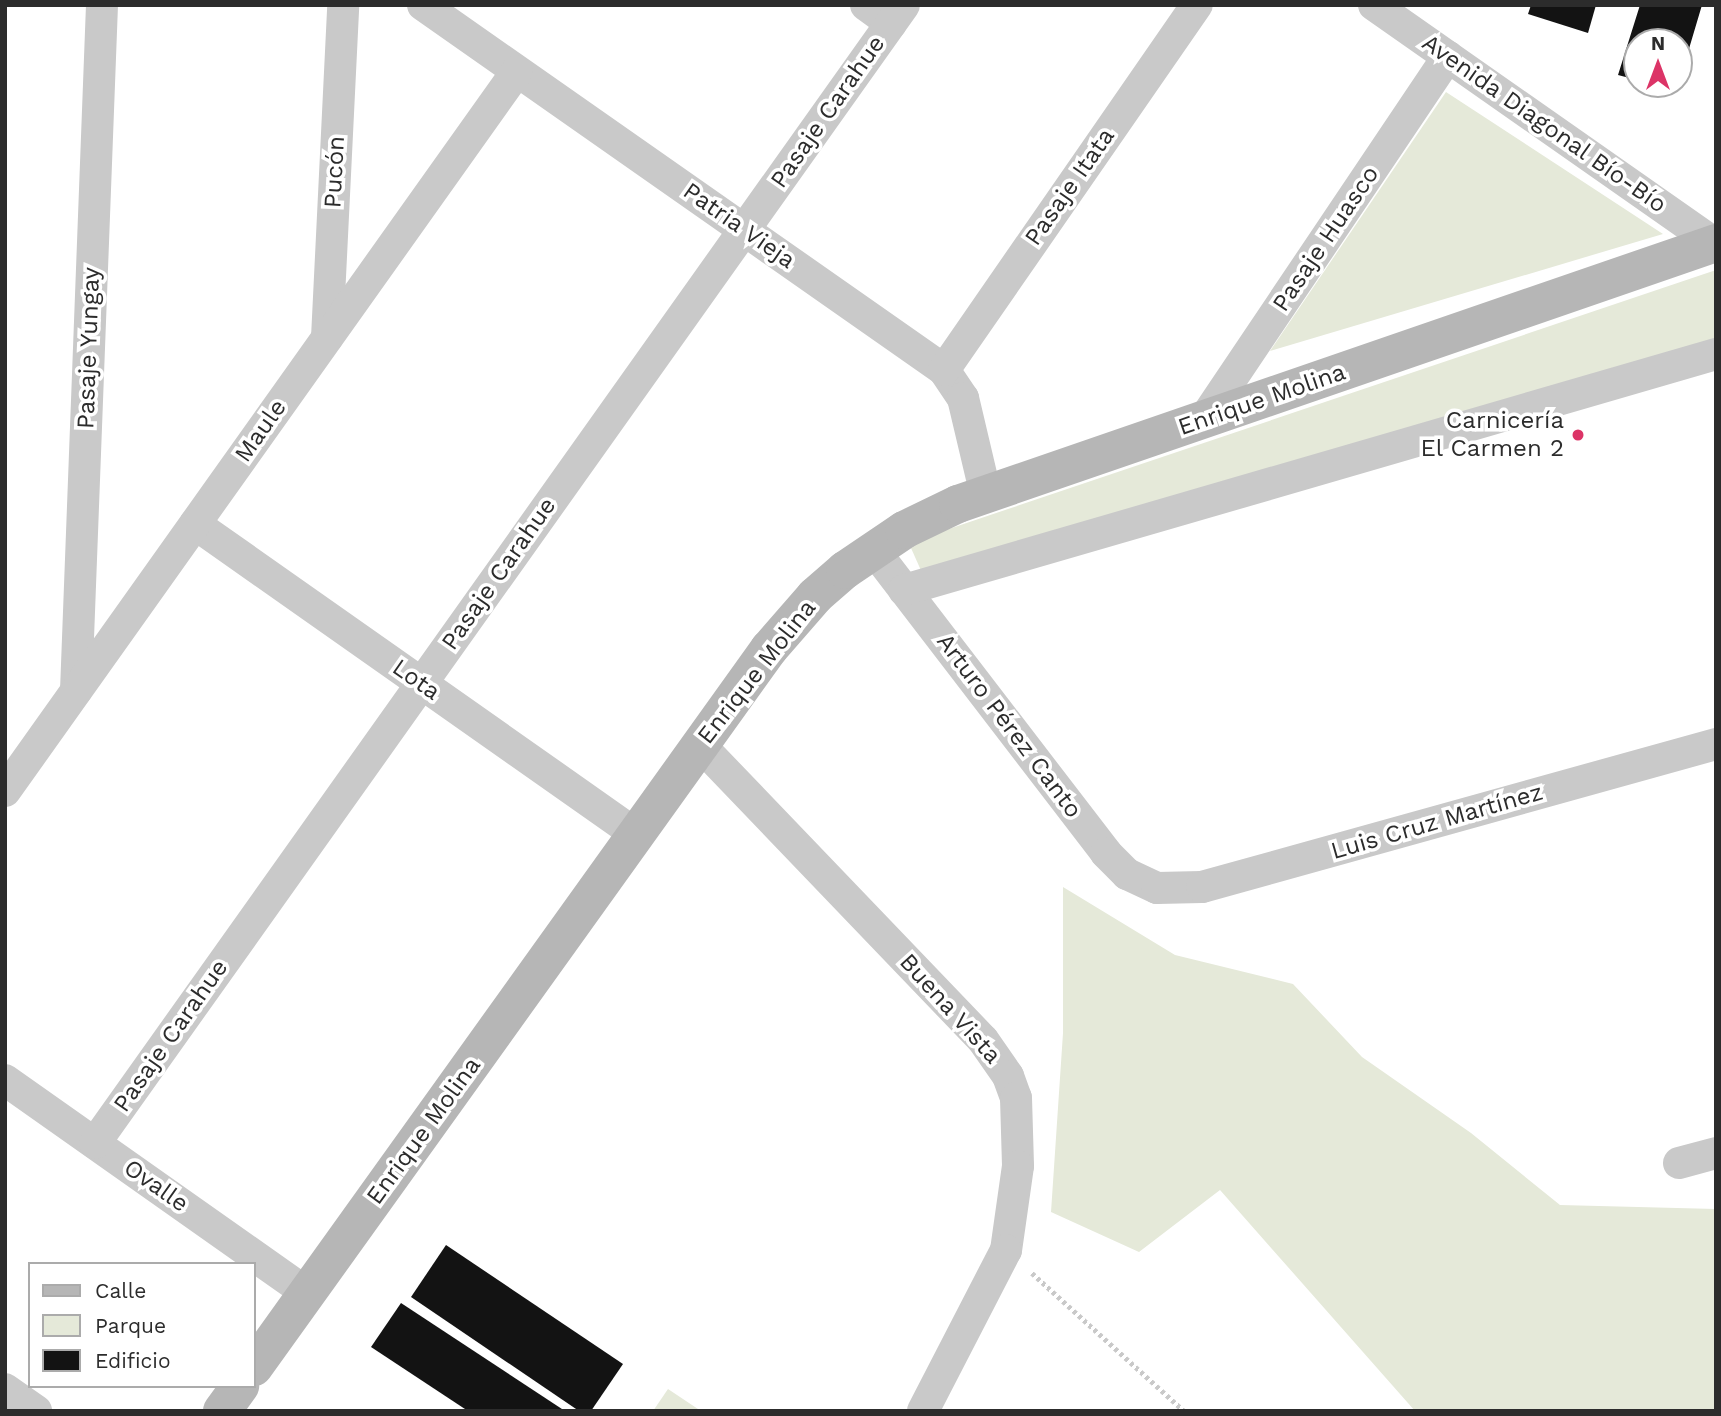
<!DOCTYPE html>
<meta charset="utf-8">
<style>
body{margin:0}
#map{position:relative;width:1721px;height:1416px;overflow:hidden;background:#fff;font-family:"Work Sans",sans-serif}
div>[style]{position:absolute}
[style*='--x']{left:calc(var(--x)*1px);top:calc(var(--y)*1px);width:calc(var(--w)*1px);rotate:calc(var(--a)*1deg)}
.green>*{inset:0;background:#e5e9d9}
.building>*{inset:0;background:#131313}
.path>*{height:4.5px;margin-top:-2.25px;transform-origin:0;background:repeating-linear-gradient(90deg,#c9c9c9 0 3.5px,transparent 0 7px)}
.minor>*{height:32px;margin:-16px;padding:0 16px;transform-origin:16px;border-radius:16px;background:#c9c9c9}
.secondary>*{height:38px;margin:-19px;padding:0 19px;transform-origin:19px;border-radius:19px;background:#b6b6b6}
.dots>*{width:19px;height:19px;translate:-50% -50%;box-sizing:border-box;border:4px solid #fff;border-radius:50%}
span{translate:-50% -50%;white-space:nowrap;text-align:center;line-height:1.15;-webkit-text-stroke:7px #fff;paint-order:stroke}
.street-label{font-size:24px;color:#2c2c2c}
.poi-label{font-size:24px;color:#2c2c2c}
.right{translate:-100% -50%;text-align:right}
.frame{position:absolute;inset:0;border:7px solid #2c2c2c;pointer-events:none}
.legend{position:absolute;left:28px;top:1262px;width:228px;height:126px;box-sizing:border-box;background:#fff;border:2px solid #ababab;margin:0;padding:9px 12px;list-style:none;font-size:21px;color:#2c2c2c}
.legend li{display:flex;align-items:center;gap:14px;height:35px}
.legend b{width:35px;border:2px solid #ababab}
.north{position:absolute;left:1623px;top:28px;width:70px;height:70px;box-sizing:border-box;background:#fff;border:2px solid #ababab;border-radius:50%;rotate:0deg;font-size:19px;font-weight:700;line-height:28px;text-align:center;color:#2c2c2c}
.north::after{content:'';display:block;margin:auto;width:24px;height:32px;background:#dc3467;clip-path:polygon(50% 0,100% 100%,50% 72%,0 100%)}
</style>
<div id="map">
<div class="green">
<div style="clip-path:polygon(1446px 92px,1663px 234px,1270px 351px)"></div>
<div style="clip-path:polygon(1716px 270px,1716px 343px,923px 575px,911px 548px,931px 535px)"></div>
<div style="clip-path:polygon(1063px 887px,1175px 955px,1293px 984px,1362px 1057px,1471px 1133px,1560px 1205px,1716px 1209px,1716px 1411px,1415px 1411px,1220px 1190px,1139px 1252px,1051px 1212px,1063px 1033px)"></div>
<div style="clip-path:polygon(668px 1389px,701px 1411px,653px 1411px)"></div>
</div>
<div class="building">
<div style="clip-path:polygon(1531px 5px,1596px 5px,1588px 33px,1528px 14px)"></div>
<div style="clip-path:polygon(1640px 5px,1702px 5px,1680px 79px,1679px 42px,1637px 42px,1637px 80px,1618px 75px)"></div>
<div style="clip-path:polygon(446px 1245px,623px 1364px,591px 1411px,579px 1411px,411px 1297px)"></div>
<div style="clip-path:polygon(401px 1303px,565px 1411px,468px 1411px,371px 1347px)"></div>
</div>
<div class="path">
<div style="--x:1032;--y:1273;--w:205;--a:42.2"></div>
</div>
<div class="minor">
<div style="--x:423;--y:5;--w:636;--a:35.01"></div>
<div style="--x:944;--y:370;--w:34;--a:56"></div>
<div style="--x:963;--y:398;--w:100;--a:76.7"></div>
<div style="--x:866;--y:5;--w:31;--a:36"></div>
<div style="--x:1374;--y:5;--w:415;--a:35"></div>
<div style="--x:327;--y:338;--w:333;--a:-87.2"></div>
<div style="--x:944;--y:370;--w:444;--a:-55.3"></div>
<div style="--x:1203;--y:421;--w:439;--a:-56.1"></div>
<div style="--x:195;--y:524;--w:540;--a:35.13"></div>
<div style="--x:873;--y:549;--w:383;--a:52.5"></div>
<div style="--x:1106;--y:853;--w:30;--a:45"></div>
<div style="--x:1127;--y:874;--w:33;--a:25"></div>
<div style="--x:1157;--y:888;--w:45;--a:-1.3"></div>
<div style="--x:1202;--y:887;--w:534;--a:-15.55"></div>
<div style="--x:904;--y:590;--w:846;--a:-16.21"></div>
<div style="--x:76;--y:691;--w:686;--a:-87.83"></div>
<div style="--x:701;--y:746;--w:407;--a:46.2"></div>
<div style="--x:983;--y:1040;--w:44;--a:55.2"></div>
<div style="--x:1008;--y:1076;--w:23;--a:70"></div>
<div style="--x:1016;--y:1098;--w:68;--a:88.3"></div>
<div style="--x:1018;--y:1166;--w:85;--a:98.1"></div>
<div style="--x:1006;--y:1250;--w:181;--a:117.3"></div>
<div style="--x:5;--y:791;--w:883;--a:-54.58"></div>
<div style="--x:5;--y:1080;--w:370;--a:35.2"></div>
<div style="--x:95;--y:1143;--w:1396;--a:-54.59"></div>
<div style="--x:1679;--y:1163;--w:38;--a:-15"></div>
<div style="--x:5;--y:1389;--w:38;--a:35"></div>
</div>
<div class="secondary">
<div style="--x:254;--y:1367;--w:884;--a:-54.35"></div>
<div style="--x:769;--y:649;--w:70;--a:-49"></div>
<div style="--x:815;--y:596;--w:40;--a:-41"></div>
<div style="--x:845;--y:570;--w:71;--a:-34.1"></div>
<div style="--x:904;--y:530;--w:60;--a:-25.7"></div>
<div style="--x:958;--y:504;--w:802;--a:-19"></div>
<div style="--x:222;--y:1411;--w:31;--a:-54"></div>
</div>
<div class="dots">
<div style="left:1578px;top:435px;background:#dc3467"></div>
</div>
<div class="street-label">
<span style="left:828px;top:112px;rotate:-55deg">Pasaje Carahue</span>
<span style="left:1544px;top:124px;rotate:35deg">Avenida Diagonal Bío-Bío</span>
<span style="left:335px;top:172px;rotate:-87deg">Pucón</span>
<span style="left:1070px;top:187px;rotate:-55deg">Pasaje Itata</span>
<span style="left:739px;top:226px;rotate:35deg">Patria Vieja</span>
<span style="left:1326px;top:239px;rotate:-56deg">Pasaje Huasco</span>
<span style="left:89px;top:348px;rotate:-88deg">Pasaje Yungay</span>
<span style="left:1262px;top:400px;rotate:-19deg">Enrique Molina</span>
<span style="left:261px;top:431px;rotate:-55deg">Maule</span>
<span style="left:499px;top:574px;rotate:-55deg">Pasaje Carahue</span>
<span style="left:757px;top:672px;rotate:-52deg">Enrique Molina</span>
<span style="left:416px;top:680px;rotate:35deg">Lota</span>
<span style="left:1009px;top:726px;rotate:53deg">Arturo Pérez Canto</span>
<span style="left:1437px;top:822px;rotate:-16deg">Luis Cruz Martínez</span>
<span style="left:950px;top:1009px;rotate:48deg">Buena Vista</span>
<span style="left:171px;top:1036px;rotate:-55deg">Pasaje Carahue</span>
<span style="left:424px;top:1131px;rotate:-54deg">Enrique Molina</span>
<span style="left:156px;top:1186px;rotate:35deg">Ovalle</span>
</div>
<div class="poi-label">
<span class="right" style="left:1564px;top:435px">Carnicería<br>El Carmen 2</span>
</div>
<div class="frame"></div>
<ul class="legend">
<li><b style="height:9px;background:#b6b6b6"></b>Calle</li>
<li><b style="height:19px;background:#e5e9d9"></b>Parque</li>
<li><b style="height:19px;background:#131313"></b>Edificio</li>
</ul>
<div class="north">N</div>
</div>
